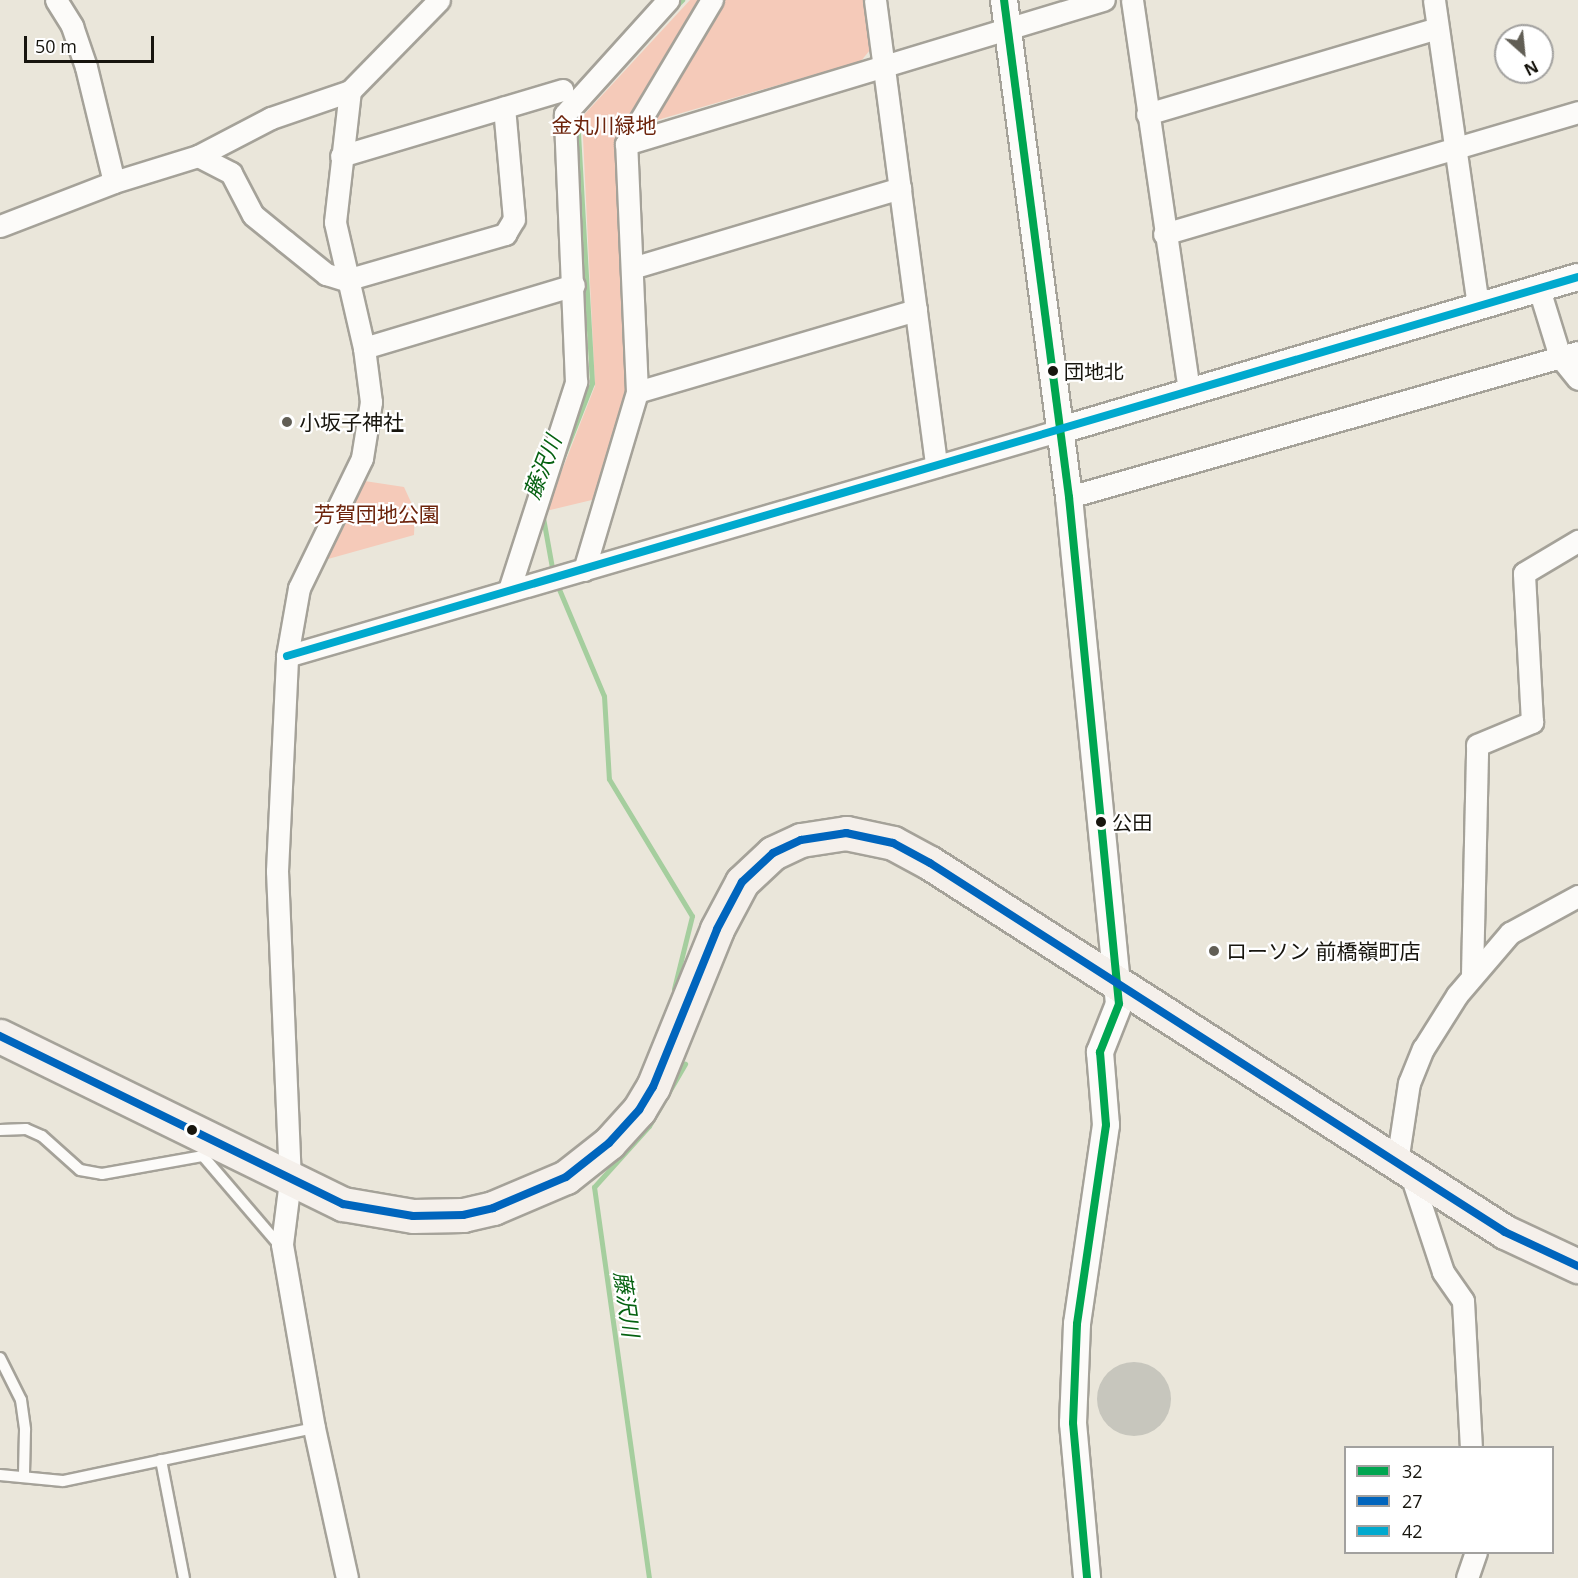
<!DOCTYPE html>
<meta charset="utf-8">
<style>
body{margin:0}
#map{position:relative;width:1578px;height:1578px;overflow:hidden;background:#eae6da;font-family:"Open Sans","Noto Sans JP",sans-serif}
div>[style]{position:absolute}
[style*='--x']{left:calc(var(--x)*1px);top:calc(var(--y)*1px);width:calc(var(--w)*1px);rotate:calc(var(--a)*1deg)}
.green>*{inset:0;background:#f5cab9}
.stream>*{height:5px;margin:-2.5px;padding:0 2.5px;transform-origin:2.5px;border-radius:2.5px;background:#a5ce9e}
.building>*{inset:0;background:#c7c6bd}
.round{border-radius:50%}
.roads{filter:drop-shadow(2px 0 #a5a299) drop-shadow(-2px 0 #a5a299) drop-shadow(0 2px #a5a299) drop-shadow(0 -2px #a5a299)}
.service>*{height:10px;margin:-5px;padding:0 5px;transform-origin:5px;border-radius:5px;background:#fcfbf9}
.minor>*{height:21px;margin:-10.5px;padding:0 10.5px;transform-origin:10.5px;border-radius:10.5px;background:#fcfbf9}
.tertiary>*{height:26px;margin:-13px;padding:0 13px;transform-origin:13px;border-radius:13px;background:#fcfbf9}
.primary>*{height:33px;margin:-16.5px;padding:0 16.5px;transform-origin:16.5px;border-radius:16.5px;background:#f5f0eb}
.bus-1>*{height:8px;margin:-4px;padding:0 4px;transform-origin:4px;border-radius:4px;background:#00a651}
.bus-2>*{height:8px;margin:-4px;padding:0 4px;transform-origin:4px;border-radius:4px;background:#0065bd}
.bus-3>*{height:8px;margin:-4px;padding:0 4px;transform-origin:4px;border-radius:4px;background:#00a9ce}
.dots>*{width:16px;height:16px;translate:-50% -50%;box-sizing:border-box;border:3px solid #fff;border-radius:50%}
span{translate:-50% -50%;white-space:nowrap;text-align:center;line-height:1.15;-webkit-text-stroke:4.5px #fff;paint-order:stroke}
.bus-label{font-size:20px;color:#17150e}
.left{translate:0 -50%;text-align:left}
.park-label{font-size:21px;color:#6d240c}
.poi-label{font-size:21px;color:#17150e}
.water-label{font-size:22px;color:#056110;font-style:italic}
.legend{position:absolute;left:1344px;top:1446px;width:210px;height:108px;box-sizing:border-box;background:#fff;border:2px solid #a2a19f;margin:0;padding:8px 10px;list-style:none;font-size:18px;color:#17150e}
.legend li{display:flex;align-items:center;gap:12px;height:30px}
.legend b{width:30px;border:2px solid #a2a19f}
.north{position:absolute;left:1494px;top:24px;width:60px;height:60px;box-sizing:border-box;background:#fff;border:2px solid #a2a19f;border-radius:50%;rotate:153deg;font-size:16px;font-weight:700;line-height:24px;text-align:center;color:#17150e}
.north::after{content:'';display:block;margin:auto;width:21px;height:27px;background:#615e55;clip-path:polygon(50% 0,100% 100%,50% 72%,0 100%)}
.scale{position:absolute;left:24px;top:36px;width:130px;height:27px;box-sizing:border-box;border:3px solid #17150e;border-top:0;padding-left:8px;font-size:18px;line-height:21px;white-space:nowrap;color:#17150e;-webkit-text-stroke:4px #fff;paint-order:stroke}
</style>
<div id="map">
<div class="green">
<div style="clip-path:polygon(690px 0,704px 0,618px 143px,629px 390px,596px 499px,546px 511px,595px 386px,582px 117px)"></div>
<div style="clip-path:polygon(718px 0,865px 0,870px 50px,861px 61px,654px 121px,652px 115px)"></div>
<div style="clip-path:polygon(358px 480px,404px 487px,415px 511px,414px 535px,328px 559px)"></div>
</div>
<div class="stream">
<div style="--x:673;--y:9;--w:13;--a:-45"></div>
<div style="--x:560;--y:464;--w:87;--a:-68.4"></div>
<div style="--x:592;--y:383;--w:268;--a:-93.2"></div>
<div style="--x:577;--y:115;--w:4;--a:-45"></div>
<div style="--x:542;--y:512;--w:62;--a:79.8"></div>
<div style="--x:556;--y:582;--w:124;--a:67.2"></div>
<div style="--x:604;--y:696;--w:83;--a:86.6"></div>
<div style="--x:609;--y:779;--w:160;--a:58.8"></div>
<div style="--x:692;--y:916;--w:75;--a:103.9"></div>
<div style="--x:649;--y:1578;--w:395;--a:-98"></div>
<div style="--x:594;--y:1187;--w:82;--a:-48"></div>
<div style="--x:649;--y:1126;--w:72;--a:-59.9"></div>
</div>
<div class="building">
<div class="round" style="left:1097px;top:1362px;width:74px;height:74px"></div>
</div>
<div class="roads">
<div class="service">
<div style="--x:0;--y:1130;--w:26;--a:-2"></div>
<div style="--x:26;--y:1129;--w:17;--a:24"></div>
<div style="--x:42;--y:1136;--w:51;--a:41.8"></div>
<div style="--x:80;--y:1170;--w:22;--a:10"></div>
<div style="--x:102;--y:1174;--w:103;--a:-10.1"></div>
<div style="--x:205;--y:1151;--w:5;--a:112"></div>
<div style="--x:203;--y:1156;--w:120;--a:49.4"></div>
<div style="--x:0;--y:1358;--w:47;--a:63.4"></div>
<div style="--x:21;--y:1400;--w:30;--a:82"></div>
<div style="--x:25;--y:1430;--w:45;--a:91.3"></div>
<div style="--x:161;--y:1460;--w:120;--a:79"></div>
<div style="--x:0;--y:1475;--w:63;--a:5.4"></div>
<div style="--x:63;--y:1481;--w:257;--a:-11.9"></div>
</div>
<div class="minor">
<div style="--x:56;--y:0;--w:31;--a:58"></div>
<div style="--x:72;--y:26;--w:43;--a:71.1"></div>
<div style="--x:86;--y:67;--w:118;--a:76.3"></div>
<div style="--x:875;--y:0;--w:470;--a:82.5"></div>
<div style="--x:1132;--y:0;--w:397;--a:81.7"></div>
<div style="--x:1434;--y:0;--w:310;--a:81.8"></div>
<div style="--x:1147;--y:114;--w:303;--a:-16.5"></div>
<div style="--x:626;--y:144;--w:168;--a:-59.2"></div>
<div style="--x:198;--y:156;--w:37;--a:27"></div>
<div style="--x:231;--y:173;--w:47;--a:62.4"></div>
<div style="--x:253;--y:215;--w:41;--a:39.1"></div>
<div style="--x:285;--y:241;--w:53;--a:38.8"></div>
<div style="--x:326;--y:274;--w:21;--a:17"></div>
<div style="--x:346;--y:280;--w:166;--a:-16.1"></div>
<div style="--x:505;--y:234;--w:17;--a:-59"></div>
<div style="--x:514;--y:219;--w:112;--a:-95.1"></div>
<div style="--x:341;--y:156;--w:231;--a:-16.6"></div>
<div style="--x:0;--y:226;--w:122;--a:-21.1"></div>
<div style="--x:114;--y:182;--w:88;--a:-17.2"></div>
<div style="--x:198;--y:156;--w:82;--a:-27.5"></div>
<div style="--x:271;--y:118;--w:83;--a:-18.9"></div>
<div style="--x:350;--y:91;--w:127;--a:-45.6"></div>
<div style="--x:1164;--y:234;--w:432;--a:-16.4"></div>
<div style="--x:632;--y:268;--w:280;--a:-16.6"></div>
<div style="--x:1539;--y:289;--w:71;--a:72.8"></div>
<div style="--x:1560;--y:357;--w:28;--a:51"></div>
<div style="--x:364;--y:348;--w:219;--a:-16.7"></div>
<div style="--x:637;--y:392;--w:291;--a:-16.4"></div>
<div style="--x:1069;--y:497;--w:529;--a:-15.9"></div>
<div style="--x:584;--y:570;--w:186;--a:-73.4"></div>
<div style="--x:637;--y:392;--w:248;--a:-92.5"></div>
<div style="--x:626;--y:144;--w:499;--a:-16.8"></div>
<div style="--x:509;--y:590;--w:219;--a:-72.1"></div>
<div style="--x:576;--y:382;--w:268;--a:-92.4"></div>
<div style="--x:565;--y:114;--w:154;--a:-47.9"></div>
<div style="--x:287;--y:656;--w:806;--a:-16.28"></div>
<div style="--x:1472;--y:974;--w:229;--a:-88.7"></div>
<div style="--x:1477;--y:745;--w:60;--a:-22.7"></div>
<div style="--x:1532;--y:722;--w:149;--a:-93.1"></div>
<div style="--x:1524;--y:573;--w:63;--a:-30.7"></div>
<div style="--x:1397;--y:1162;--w:80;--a:-81.4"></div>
<div style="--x:1409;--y:1083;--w:37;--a:-68"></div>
<div style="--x:1423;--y:1049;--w:64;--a:-57.8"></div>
<div style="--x:1457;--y:995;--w:82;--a:-49.5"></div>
<div style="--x:1510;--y:933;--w:77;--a:-28.6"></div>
<div style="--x:1410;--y:1172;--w:105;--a:71.7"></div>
<div style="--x:1443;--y:1272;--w:35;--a:55"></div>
<div style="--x:1463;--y:1301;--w:147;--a:86.9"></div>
<div style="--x:347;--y:1578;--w:154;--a:-102.4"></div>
<div style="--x:314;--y:1428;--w:187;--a:-99.9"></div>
<div style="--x:282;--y:1244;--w:64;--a:-82.8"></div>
<div style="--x:290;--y:1181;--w:310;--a:-92.4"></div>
<div style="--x:277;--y:871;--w:215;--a:-87.3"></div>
<div style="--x:287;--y:656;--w:69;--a:-80"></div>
<div style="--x:299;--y:588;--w:144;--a:-64.1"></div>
<div style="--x:362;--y:458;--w:57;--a:-80.9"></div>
<div style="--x:371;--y:402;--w:54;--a:-97.4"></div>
<div style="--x:364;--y:348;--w:129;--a:-103"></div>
<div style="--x:335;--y:222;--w:132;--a:-83.5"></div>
<div style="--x:1467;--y:1578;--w:28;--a:-71"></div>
</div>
<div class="tertiary">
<div style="--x:1004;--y:0;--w:501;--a:82.55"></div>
<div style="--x:1069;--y:497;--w:509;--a:84.37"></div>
<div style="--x:1119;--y:1004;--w:52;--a:111.6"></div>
<div style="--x:1100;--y:1052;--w:73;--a:85.3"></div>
<div style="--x:1106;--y:1125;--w:201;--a:98.3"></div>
<div style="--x:1077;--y:1324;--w:99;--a:92.3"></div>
<div style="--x:1073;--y:1423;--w:156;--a:84.8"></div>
<div style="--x:1061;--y:430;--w:539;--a:-16.49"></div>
</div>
<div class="primary">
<div style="--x:0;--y:1036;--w:382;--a:26.1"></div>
<div style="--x:343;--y:1204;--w:71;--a:9.7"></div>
<div style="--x:413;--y:1216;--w:50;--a:-1.1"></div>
<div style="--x:463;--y:1215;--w:31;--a:-13"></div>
<div style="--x:493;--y:1208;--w:79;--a:-23"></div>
<div style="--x:566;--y:1177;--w:55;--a:-38.3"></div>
<div style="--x:609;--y:1143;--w:45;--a:-47.7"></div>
<div style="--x:639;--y:1110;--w:27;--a:-59"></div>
<div style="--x:653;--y:1087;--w:170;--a:-67.9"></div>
<div style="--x:717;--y:929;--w:53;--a:-62"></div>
<div style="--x:742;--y:882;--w:42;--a:-43.1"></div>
<div style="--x:773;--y:853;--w:31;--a:-25"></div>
<div style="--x:801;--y:840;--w:46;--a:-8.8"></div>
<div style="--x:846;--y:833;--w:48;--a:12"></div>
<div style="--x:893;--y:843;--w:42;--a:28.4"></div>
<div style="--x:930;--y:863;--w:683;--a:32.69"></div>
<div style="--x:1505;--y:1232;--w:81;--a:25"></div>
</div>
</div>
<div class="bus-1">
<div style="--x:1004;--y:0;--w:501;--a:82.55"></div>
<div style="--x:1069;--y:497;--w:509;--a:84.37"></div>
<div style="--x:1119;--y:1004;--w:52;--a:111.6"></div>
<div style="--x:1100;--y:1052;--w:73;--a:85.3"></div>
<div style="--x:1106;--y:1125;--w:201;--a:98.3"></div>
<div style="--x:1077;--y:1324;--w:99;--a:92.3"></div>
<div style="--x:1073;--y:1423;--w:156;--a:84.8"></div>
</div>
<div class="bus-2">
<div style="--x:0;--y:1036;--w:382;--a:26.1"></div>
<div style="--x:343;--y:1204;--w:71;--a:9.7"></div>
<div style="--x:413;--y:1216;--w:50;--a:-1.1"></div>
<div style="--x:463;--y:1215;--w:31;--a:-13"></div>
<div style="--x:493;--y:1208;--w:79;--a:-23"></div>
<div style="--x:566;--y:1177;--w:55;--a:-38.3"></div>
<div style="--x:609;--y:1143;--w:45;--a:-47.7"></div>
<div style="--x:639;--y:1110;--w:27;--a:-59"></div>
<div style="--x:653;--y:1087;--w:170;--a:-67.9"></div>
<div style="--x:717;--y:929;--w:53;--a:-62"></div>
<div style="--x:742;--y:882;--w:42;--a:-43.1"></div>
<div style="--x:773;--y:853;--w:31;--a:-25"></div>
<div style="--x:801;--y:840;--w:46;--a:-8.8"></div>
<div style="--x:846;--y:833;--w:48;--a:12"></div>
<div style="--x:893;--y:843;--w:42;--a:28.4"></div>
<div style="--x:930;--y:863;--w:683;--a:32.69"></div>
<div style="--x:1505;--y:1232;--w:81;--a:25"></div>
</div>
<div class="bus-3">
<div style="--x:287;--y:656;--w:1345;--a:-16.36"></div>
</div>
<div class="dots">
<div style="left:1053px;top:371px;background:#17150e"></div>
<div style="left:287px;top:422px;background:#615e55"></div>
<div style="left:1101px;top:822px;background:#17150e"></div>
<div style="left:1214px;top:951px;background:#615e55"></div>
<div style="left:192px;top:1130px;background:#17150e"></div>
</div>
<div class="bus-label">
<span class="left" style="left:1064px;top:371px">団地北</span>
<span class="left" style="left:1112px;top:822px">公田</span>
</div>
<div class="park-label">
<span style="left:604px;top:125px">金丸川緑地</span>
<span style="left:377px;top:514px">芳賀団地公園</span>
</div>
<div class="poi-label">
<span class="left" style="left:299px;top:422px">小坂子神社</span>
<span class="left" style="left:1226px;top:951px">ローソン 前橋嶺町店</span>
</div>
<div class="water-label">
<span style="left:542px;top:467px;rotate:-69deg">藤沢川</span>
<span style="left:627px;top:1304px;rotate:82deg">藤沢川</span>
</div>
<ul class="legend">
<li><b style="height:8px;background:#00a651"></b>32</li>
<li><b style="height:8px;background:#0065bd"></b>27</li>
<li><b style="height:8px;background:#00a9ce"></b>42</li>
</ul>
<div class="north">N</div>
<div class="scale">50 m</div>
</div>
